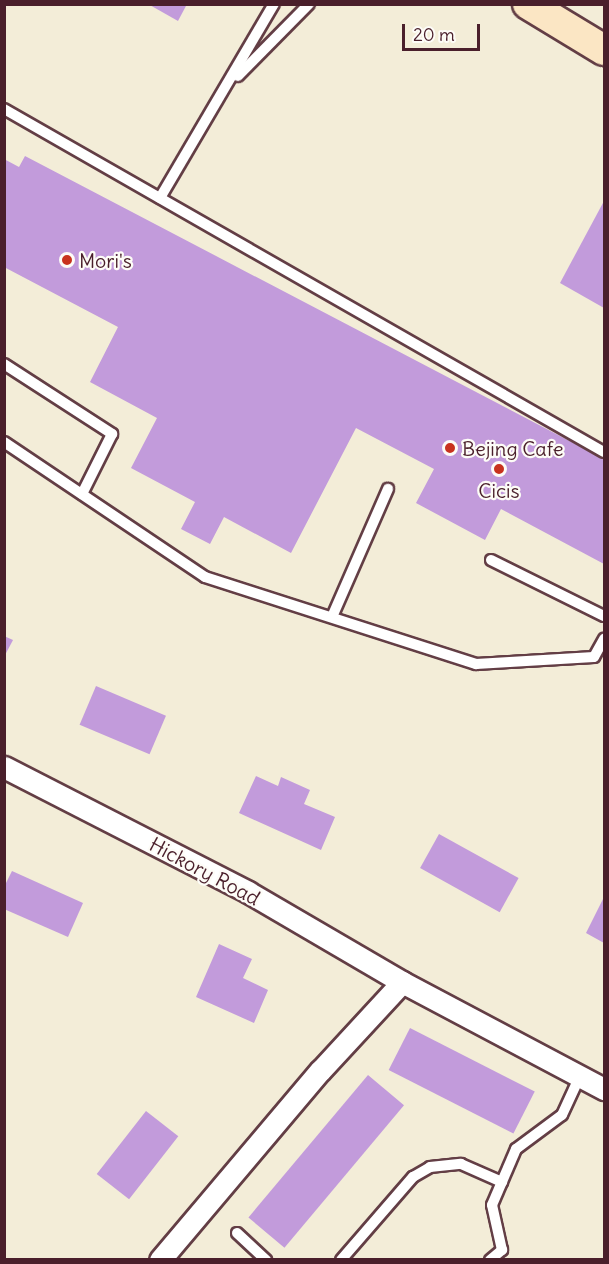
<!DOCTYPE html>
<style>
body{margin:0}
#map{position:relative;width:609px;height:1264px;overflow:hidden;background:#f3edd8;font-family:Delius,sans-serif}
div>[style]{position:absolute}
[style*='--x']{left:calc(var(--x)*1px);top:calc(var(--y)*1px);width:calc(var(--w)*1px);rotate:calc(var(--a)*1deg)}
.building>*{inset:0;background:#c29bdb;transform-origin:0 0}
.roads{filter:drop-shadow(2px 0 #633e45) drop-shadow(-2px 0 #633e45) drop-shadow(0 2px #633e45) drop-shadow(0 -2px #633e45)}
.lane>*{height:10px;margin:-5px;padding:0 5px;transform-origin:5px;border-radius:5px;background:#fff}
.street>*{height:21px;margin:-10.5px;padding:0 10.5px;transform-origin:10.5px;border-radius:10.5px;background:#fff}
.secondary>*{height:30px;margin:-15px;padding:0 15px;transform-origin:15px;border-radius:15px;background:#fbe6c4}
.dots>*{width:16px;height:16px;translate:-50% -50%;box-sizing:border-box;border:3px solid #fdfcf7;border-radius:50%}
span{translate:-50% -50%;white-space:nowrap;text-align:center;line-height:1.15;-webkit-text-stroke:4.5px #fdfcf7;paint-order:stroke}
.poi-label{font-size:20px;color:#4a1f2b}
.left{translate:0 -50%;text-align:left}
.street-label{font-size:20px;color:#4a1f2b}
.frame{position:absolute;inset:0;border:6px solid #4a1f2b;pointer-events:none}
.scale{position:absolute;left:402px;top:24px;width:78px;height:27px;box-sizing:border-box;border:3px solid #4a1f2b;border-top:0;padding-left:8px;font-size:18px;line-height:21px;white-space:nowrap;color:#4a1f2b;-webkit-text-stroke:4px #fdfcf7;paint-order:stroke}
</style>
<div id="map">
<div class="building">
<div style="clip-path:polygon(148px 4px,187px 4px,178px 21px)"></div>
<div style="clip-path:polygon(25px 156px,604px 459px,604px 564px,501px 509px,485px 540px,416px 503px,434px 469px,356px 428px,291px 553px,224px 517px,210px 544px,181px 529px,195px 502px,131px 468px,157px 418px,90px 382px,118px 327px,4px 267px,4px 159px,19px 167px)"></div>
<div style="clip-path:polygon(604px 201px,604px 308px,560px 283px)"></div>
<div style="clip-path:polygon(4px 636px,13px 640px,4px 657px)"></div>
<div style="left:96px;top:686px;width:76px;height:42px;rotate:23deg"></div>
<div style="clip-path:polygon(256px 776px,278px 786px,281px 777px,310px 790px,304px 804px,335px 817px,321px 850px,239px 813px)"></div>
<div style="left:439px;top:834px;width:91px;height:39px;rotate:29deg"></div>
<div style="clip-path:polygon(12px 871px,83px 903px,68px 937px,4px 909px,4px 887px)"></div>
<div style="clip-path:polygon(603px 899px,604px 900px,604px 943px,586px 933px)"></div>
<div style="clip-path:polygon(219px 944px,252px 959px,243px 978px,268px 990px,254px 1023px,196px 997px)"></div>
<div style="left:410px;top:1028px;width:140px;height:47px;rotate:27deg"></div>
<div style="left:368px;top:1075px;width:47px;height:186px;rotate:40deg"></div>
<div style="left:146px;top:1111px;width:41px;height:80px;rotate:38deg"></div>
</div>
<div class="roads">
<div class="lane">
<div style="--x:238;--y:76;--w:101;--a:-45.4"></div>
<div style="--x:4;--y:109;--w:691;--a:29.76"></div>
<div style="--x:160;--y:198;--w:225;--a:-59.6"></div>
<div style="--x:4;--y:364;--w:129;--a:32.9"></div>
<div style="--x:112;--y:434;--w:67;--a:116.6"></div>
<div style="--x:4;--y:442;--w:242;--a:33.9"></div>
<div style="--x:205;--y:577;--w:285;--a:17.8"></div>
<div style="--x:476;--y:664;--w:118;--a:-3.4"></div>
<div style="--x:594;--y:657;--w:21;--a:-61"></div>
<div style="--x:491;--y:560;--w:126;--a:26.4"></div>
<div style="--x:332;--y:617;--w:140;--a:-66.4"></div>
<div style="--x:237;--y:1233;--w:40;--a:43"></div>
<div style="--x:341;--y:1260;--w:110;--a:-49.1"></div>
<div style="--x:413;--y:1177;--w:20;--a:-30"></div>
<div style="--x:430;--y:1167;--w:31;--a:-6"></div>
<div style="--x:461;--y:1164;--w:45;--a:23.7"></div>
<div style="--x:490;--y:1260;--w:16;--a:-40"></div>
<div style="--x:502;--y:1250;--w:46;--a:-102.5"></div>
<div style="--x:492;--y:1205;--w:61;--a:-66.8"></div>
<div style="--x:516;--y:1149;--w:57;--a:-36.5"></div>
<div style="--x:562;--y:1115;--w:43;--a:-65.2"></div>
</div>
<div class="street">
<div style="--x:4;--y:767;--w:274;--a:27.1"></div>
<div style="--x:248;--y:892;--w:178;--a:30.3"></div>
<div style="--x:402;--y:982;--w:229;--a:27.9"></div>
<div style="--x:160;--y:1260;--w:248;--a:-49.8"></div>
<div style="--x:320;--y:1071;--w:121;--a:-47.3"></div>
</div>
<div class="secondary">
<div style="--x:528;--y:4;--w:89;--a:31.2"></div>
</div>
</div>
<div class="dots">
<div style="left:67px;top:260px;background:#c8321e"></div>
<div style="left:450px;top:448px;background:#c8321e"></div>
<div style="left:499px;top:469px;background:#c8321e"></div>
</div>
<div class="poi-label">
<span class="left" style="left:79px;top:260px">Mori's</span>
<span class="left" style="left:462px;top:448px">Bejing Cafe</span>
<span style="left:499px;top:490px">Cicis</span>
</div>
<div class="street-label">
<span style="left:205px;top:871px;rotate:28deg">Hickory Road</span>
</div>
<div class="frame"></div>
<div class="scale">20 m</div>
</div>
